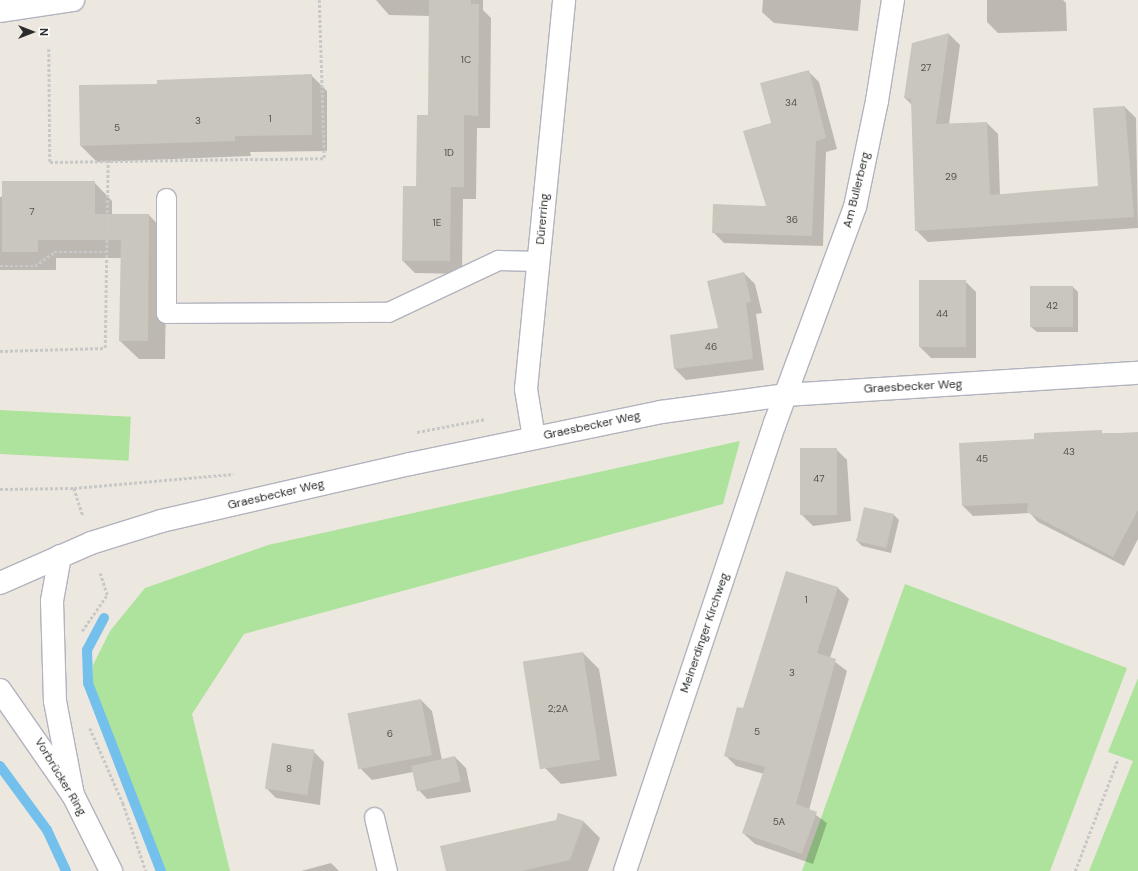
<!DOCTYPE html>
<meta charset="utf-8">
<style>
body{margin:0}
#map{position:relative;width:1138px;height:871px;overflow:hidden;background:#ede8df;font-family:"DM Sans",sans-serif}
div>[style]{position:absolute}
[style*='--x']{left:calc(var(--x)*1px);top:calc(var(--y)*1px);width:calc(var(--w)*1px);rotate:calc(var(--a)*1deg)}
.green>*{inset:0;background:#ade39c;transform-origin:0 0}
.shadow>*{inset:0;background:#0003}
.stream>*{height:10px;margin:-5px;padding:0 5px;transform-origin:5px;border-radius:5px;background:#74c0ed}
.building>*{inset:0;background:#c9c6bd;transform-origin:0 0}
.path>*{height:2.5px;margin-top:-1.25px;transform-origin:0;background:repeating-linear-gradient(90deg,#c8c8c8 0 3px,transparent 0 5px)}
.roads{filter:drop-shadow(1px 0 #b2b3bf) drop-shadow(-1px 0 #b2b3bf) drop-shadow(0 1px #b2b3bf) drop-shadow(0 -1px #b2b3bf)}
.service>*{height:19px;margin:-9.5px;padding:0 9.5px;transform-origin:9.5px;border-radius:9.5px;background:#fff}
.minor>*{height:22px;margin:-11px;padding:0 11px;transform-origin:11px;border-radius:11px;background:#fff}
.secondary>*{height:22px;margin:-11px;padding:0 11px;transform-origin:11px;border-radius:11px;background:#fff}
span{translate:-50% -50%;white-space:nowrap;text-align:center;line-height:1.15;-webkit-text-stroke:4px #fff;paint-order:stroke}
.number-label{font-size:10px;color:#535250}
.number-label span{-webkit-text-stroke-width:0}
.street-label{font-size:12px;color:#2c2c2c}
.north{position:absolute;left:12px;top:12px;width:40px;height:40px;-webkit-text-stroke:3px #fff;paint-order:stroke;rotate:90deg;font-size:11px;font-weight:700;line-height:16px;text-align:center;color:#2c2c2c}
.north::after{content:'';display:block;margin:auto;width:14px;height:18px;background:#2c2c2c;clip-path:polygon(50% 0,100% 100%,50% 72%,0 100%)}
</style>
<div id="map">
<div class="green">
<div style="left:0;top:410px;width:131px;height:44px;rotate:3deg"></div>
<div style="clip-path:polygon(740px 441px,723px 504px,244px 634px,192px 714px,230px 871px,163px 871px,93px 691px,93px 665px,110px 631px,145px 588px,268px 545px)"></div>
<div style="clip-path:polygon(905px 584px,1127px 668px,1050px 871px,802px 871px)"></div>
<div style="clip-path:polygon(1138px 678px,1138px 871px,1089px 871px,1133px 761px,1108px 752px)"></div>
</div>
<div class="shadow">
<div style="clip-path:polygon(376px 0,483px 0,483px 10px,491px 18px,490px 128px,477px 128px,476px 199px,463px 199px,462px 274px,415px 273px,403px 261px,429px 116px,430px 16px,389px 15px)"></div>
<div style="clip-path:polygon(763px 0,861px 0,858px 31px,774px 23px,762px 12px)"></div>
<div style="clip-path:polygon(987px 0,1063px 0,1066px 3px,1067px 31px,998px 33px,987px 22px)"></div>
<div style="clip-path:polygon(949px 34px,960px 45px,949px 124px,987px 123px,998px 134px,1000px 195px,1099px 187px,1125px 107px,1136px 118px,1138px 228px,928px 242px,916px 230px,912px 105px,905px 98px)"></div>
<div style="clip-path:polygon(808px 71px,819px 82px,837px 149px,826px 152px,823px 246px,724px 243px,713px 232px,767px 207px,772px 124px)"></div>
<div style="clip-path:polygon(311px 75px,327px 91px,327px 151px,250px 152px,251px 156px,97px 162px,81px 146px,158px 85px)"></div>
<div style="clip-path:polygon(94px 182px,112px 201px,112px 215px,149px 215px,167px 234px,165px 359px,139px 359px,120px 341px,122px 258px,56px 258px,56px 270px,0 270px,0 197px)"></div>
<div style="clip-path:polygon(744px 273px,755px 284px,762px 313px,756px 314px,764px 370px,686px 380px,675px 369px,720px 329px)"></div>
<div style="clip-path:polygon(920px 281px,965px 281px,976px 292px,976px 358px,931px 358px,920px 347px)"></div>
<div style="clip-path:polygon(1073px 287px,1078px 292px,1078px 332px,1037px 332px,1031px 327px)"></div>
<div style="clip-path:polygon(1138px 433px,1138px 539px,1124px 566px,1038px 522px,1030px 513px,973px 516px,963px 506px,960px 444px,1035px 440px,1035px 434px)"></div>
<div style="clip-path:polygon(836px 449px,847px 460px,851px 521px,813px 526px,802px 515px)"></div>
<div style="clip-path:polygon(894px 515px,899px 520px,891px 553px,862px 546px,856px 540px)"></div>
<div style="clip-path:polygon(787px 572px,838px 588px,849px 599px,830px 658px,847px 671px,809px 810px,827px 823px,813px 864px,755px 844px,743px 833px,764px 774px,736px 766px,725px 755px,744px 710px)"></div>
<div style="clip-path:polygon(583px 653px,599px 669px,617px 776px,561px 784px,545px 768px,524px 663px)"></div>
<div style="clip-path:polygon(421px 700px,432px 711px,442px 760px,455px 757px,466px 768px,471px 792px,427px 799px,416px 787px,413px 772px,372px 780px,361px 769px)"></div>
<div style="clip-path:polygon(313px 751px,324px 762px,320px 805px,276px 798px,265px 787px)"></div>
<div style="clip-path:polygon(558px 815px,584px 822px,600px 838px,588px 871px,447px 871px,557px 821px)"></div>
<div style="clip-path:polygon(331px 863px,339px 871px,301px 871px)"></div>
</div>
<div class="stream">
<div style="--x:104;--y:618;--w:36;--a:118"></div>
<div style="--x:87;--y:650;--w:33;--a:88"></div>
<div style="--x:88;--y:683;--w:202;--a:68.8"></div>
<div style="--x:0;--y:766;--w:79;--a:53.7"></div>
<div style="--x:47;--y:830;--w:45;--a:65.1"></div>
</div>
<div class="building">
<div style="clip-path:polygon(429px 0,471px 0,471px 4px,479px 4px,478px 116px,464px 115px,464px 187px,451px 187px,450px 261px,402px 261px,403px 186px,416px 186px,417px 115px,428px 115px)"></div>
<div style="clip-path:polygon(949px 33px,936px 124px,987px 122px,990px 195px,1098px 186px,1093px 108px,1125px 106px,1134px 217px,915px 231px,911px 99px,904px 98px,912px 43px)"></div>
<div style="clip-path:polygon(809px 70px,826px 138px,816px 141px,812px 236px,712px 233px,713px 204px,766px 206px,743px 131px,771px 123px,760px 83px)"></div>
<div style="clip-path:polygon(312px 74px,312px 135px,235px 136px,235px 141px,80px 146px,79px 85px,157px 84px,157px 80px)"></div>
<div style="clip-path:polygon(2px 181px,95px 181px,95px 214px,149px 214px,148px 341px,119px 341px,121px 240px,38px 240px,38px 252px,2px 252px)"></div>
<div style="clip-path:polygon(744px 272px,751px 302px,746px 303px,753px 359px,674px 369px,670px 335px,718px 328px,707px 281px)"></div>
<div style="left:919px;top:280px;width:47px;height:67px"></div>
<div style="left:1030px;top:286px;width:43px;height:41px"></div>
<div style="clip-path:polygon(1102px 430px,1102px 434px,1138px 432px,1138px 510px,1113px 557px,1027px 512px,1028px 503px,962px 506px,959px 443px,1034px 439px,1034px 433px)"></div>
<div style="left:800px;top:448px;width:37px;height:67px"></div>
<div style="left:864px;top:507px;width:31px;height:35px;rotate:13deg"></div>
<div style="clip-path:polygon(786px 571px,838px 587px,817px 653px,836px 659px,796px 804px,817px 812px,802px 854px,742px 833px,765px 767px,724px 756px,737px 707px,743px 708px)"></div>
<div style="left:583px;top:652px;width:109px;height:61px;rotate:81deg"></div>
<div style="left:421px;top:699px;width:57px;height:75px;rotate:79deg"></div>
<div style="left:272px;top:743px;width:43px;height:46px;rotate:9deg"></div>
<div style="left:455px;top:756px;width:26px;height:45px;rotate:77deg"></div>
<div style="clip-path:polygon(558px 813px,584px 821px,570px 860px,521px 871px,446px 871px,440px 846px,556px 820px)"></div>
</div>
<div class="path">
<div style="--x:49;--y:49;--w:113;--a:89.5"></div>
<div style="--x:50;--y:162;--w:274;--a:-0.8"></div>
<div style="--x:324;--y:158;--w:158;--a:-91.8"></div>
<div style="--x:0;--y:266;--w:35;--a:0"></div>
<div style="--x:35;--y:266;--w:24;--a:-36"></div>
<div style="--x:54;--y:252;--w:53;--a:0"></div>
<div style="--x:0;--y:351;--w:105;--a:-1.6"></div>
<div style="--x:105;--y:348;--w:187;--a:-89.1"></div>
<div style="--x:417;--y:432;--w:70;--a:-10.7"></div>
<div style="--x:74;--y:488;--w:29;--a:72"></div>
<div style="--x:0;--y:489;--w:74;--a:-0.8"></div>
<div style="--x:74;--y:488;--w:160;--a:-5"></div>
<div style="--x:82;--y:631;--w:44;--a:-55.2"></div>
<div style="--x:107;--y:595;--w:25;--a:-108"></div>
<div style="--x:90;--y:728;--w:82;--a:66.3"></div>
<div style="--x:123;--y:803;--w:72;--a:71.3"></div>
<div style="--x:1075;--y:871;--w:120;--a:-69"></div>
</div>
<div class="roads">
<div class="service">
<div style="--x:166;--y:198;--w:115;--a:90"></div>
<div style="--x:166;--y:313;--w:222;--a:-0.3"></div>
<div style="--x:388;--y:312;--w:122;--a:-25.3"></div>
<div style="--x:498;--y:260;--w:41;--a:1.4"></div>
<div style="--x:374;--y:817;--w:56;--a:76.5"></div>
</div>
<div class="minor">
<div style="--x:0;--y:11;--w:74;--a:-8.6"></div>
<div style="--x:534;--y:438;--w:50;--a:-99.3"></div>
<div style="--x:526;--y:389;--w:391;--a:-84.4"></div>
<div style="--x:60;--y:556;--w:46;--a:100.1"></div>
<div style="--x:52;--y:601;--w:100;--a:88.3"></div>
<div style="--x:55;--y:701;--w:96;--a:79.2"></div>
<div style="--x:0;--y:583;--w:99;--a:-23.7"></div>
<div style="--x:91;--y:543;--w:73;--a:-17.4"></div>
<div style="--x:161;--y:521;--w:255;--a:-12.9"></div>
<div style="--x:410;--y:464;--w:256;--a:-11.7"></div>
<div style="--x:661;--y:412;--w:125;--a:-7.8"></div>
<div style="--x:785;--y:395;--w:354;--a:-3.6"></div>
<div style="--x:625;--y:871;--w:472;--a:-71.5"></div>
<div style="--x:775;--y:423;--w:230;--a:-69.7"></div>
<div style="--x:855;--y:207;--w:108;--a:-78.3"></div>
<div style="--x:877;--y:101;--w:102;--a:-81"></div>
</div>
<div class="secondary">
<div style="--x:0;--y:690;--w:128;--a:55.2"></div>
<div style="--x:73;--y:795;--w:85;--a:63.4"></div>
</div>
</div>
<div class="number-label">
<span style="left:466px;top:60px">1C</span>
<span style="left:926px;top:68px">27</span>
<span style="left:791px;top:103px">34</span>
<span style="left:270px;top:119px">1</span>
<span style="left:198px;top:121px">3</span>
<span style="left:117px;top:128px">5</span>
<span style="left:449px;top:153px">1D</span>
<span style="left:951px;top:177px">29</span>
<span style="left:32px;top:212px">7</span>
<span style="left:792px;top:220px">36</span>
<span style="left:437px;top:223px">1E</span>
<span style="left:1052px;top:306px">42</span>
<span style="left:942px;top:314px">44</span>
<span style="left:711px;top:347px">46</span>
<span style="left:1069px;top:452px">43</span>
<span style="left:982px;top:459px">45</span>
<span style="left:819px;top:479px">47</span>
<span style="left:806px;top:600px">1</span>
<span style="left:792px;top:673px">3</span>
<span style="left:558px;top:709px">2;2A</span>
<span style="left:757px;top:732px">5</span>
<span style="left:390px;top:734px">6</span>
<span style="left:289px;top:769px">8</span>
<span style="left:779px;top:822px">5A</span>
</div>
<div class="street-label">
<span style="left:857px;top:190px;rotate:-76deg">Am Bullerberg</span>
<span style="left:543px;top:219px;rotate:-85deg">Dürerring</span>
<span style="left:913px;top:387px;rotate:-3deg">Graesbecker Weg</span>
<span style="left:592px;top:426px;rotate:-12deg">Graesbecker Weg</span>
<span style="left:276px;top:495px;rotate:-13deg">Graesbecker Weg</span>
<span style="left:705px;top:633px;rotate:-71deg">Meinerdinger Kirchweg</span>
<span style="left:60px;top:777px;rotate:59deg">Vorbrücker Ring</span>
</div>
<div class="north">N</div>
</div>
